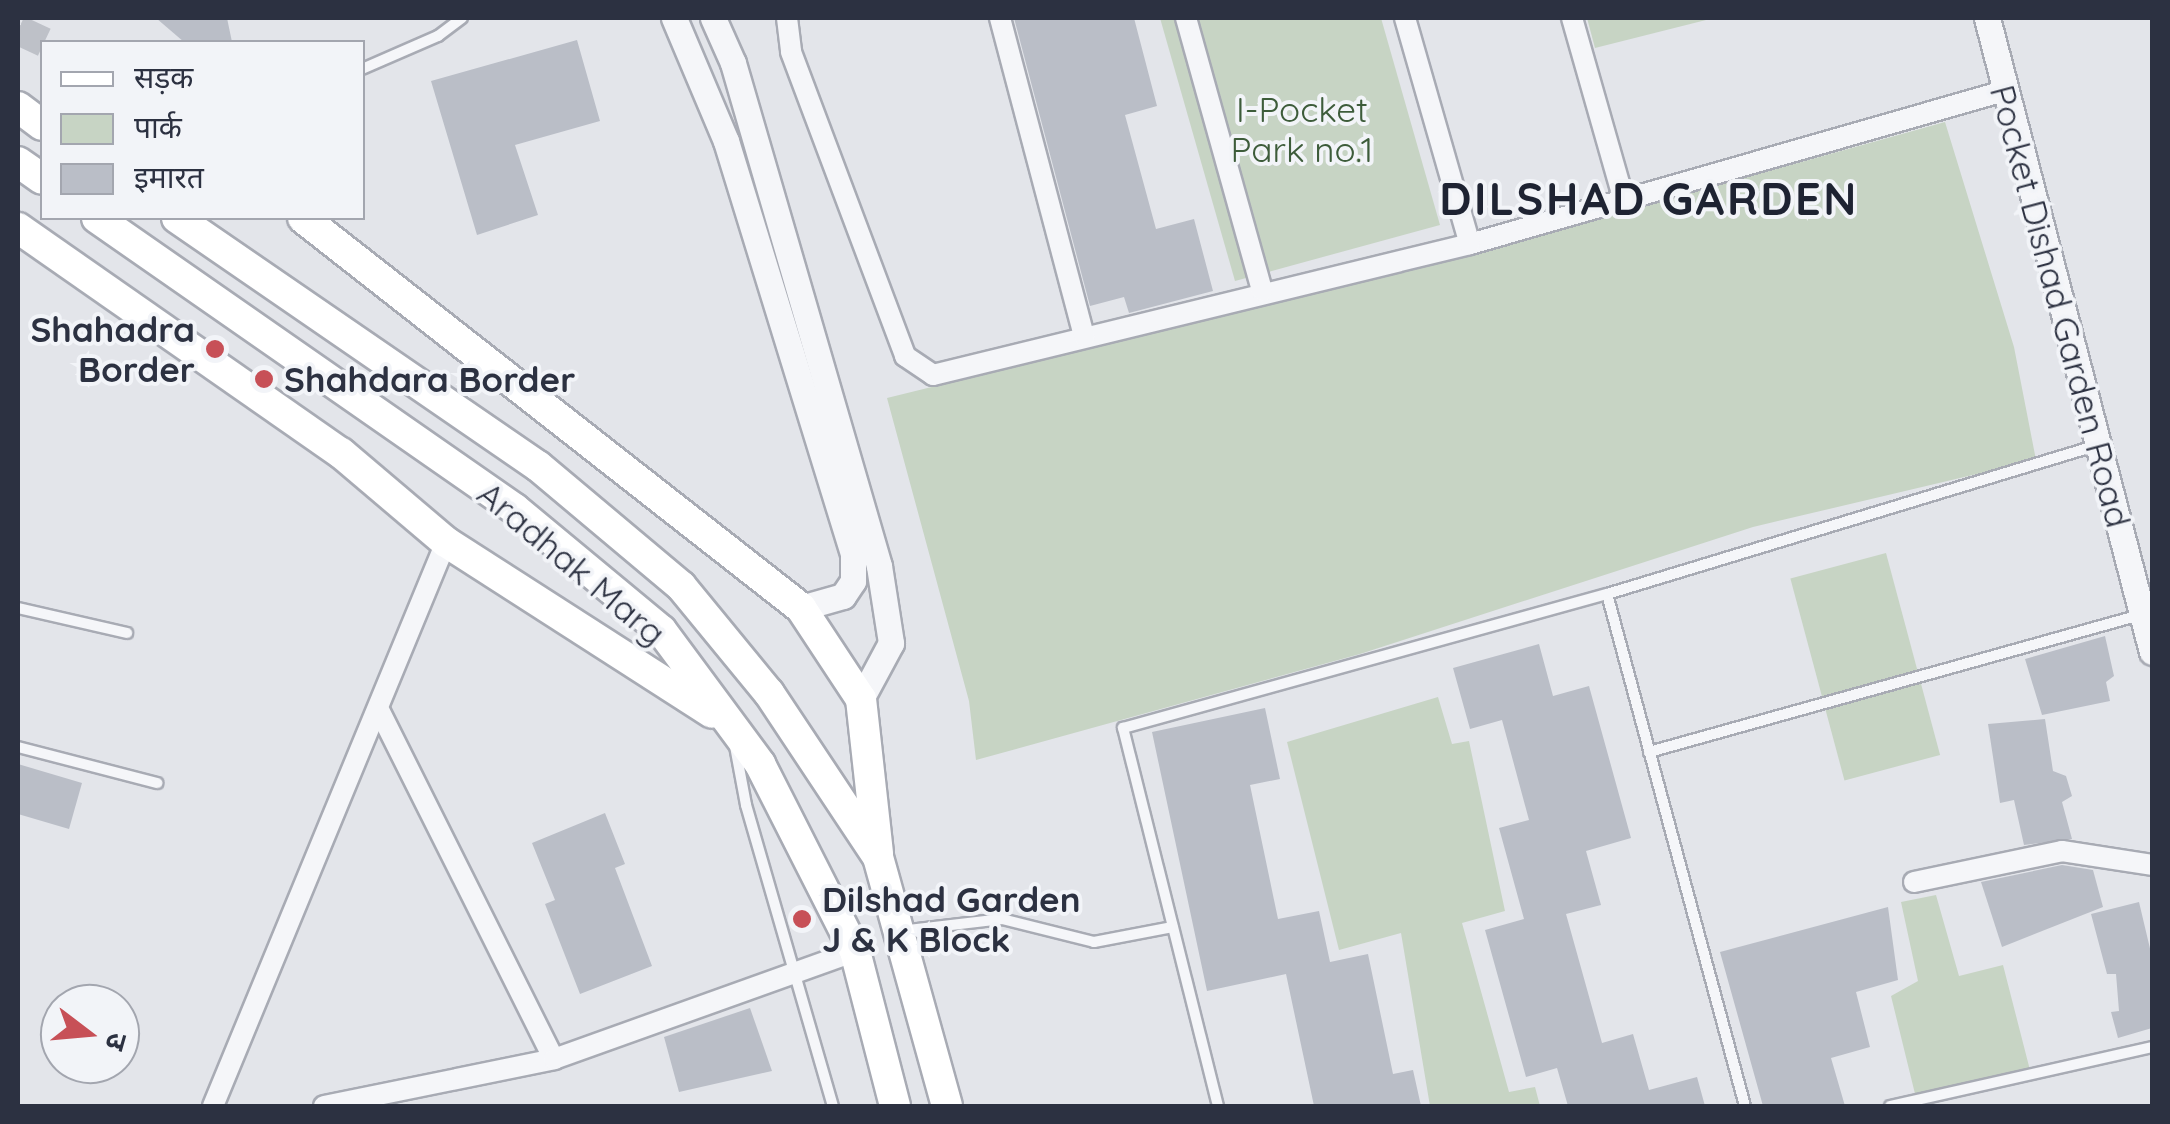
<!DOCTYPE html>
<meta charset="utf-8">
<style>
body{margin:0}
#map{position:relative;width:2170px;height:1124px;overflow:hidden;background:#e3e5ea;font-family:Quicksand,"Noto Sans Devanagari",sans-serif}
div>[style]{position:absolute}
[style*='--x']{left:calc(var(--x)*1px);top:calc(var(--y)*1px);width:calc(var(--w)*1px);rotate:calc(var(--a)*1deg)}
.green>*{inset:0;background:#c7d4c4;transform-origin:0 0}
.building>*{inset:0;background:#babec7}
.secondary-tunnel>*{height:30px;margin-top:-15px;transform-origin:0;background:repeating-linear-gradient(90deg,#bec1c8 0 30px,transparent 0 45px)}
.roads{filter:drop-shadow(2px 0 #a8abb4) drop-shadow(-2px 0 #a8abb4) drop-shadow(0 2px #a8abb4) drop-shadow(0 -2px #a8abb4)}
.service>*{height:10px;margin:-5px;padding:0 5px;transform-origin:5px;border-radius:5px;background:#f5f6f9}
.minor>*{height:20px;margin:-10px;padding:0 10px;transform-origin:10px;border-radius:10px;background:#f5f6f9}
.tertiary>*{height:25px;margin:-12.5px;padding:0 12.5px;transform-origin:12.5px;border-radius:12.5px;background:#f5f6f9}
.secondary>*{height:30px;margin:-15px;padding:0 15px;transform-origin:15px;border-radius:15px;background:#fff}
.dots>*{width:28px;height:28px;translate:-50% -50%;box-sizing:border-box;border:5px solid #f2f4f8;border-radius:50%}
span{translate:-50% -50%;white-space:nowrap;text-align:center;line-height:1.15;-webkit-text-stroke:8px #f2f4f8;paint-order:stroke}
.park-label{font-size:35px;color:#3d5c3a}
.street-label{font-size:35px;color:#2c3141}
.poi-label{font-size:35px;color:#2c3141;font-weight:700}
.right{translate:-100% -50%;text-align:right}
.left{translate:0 -50%;text-align:left}
.district-label{font-size:45px;color:#1e2332;font-weight:700;letter-spacing:2.5px}
.frame{position:absolute;inset:0;border:20px solid #2c3141;pointer-events:none}
.legend{position:absolute;left:40px;top:40px;width:325px;height:180px;box-sizing:border-box;background:#f2f4f8;border:2px solid #a3a6af;margin:0;padding:12px 18px;list-style:none;font-size:30px;color:#2c3141}
.legend li{display:flex;align-items:center;gap:20px;height:50px}
.legend b{width:50px;border:2px solid #a3a6af}
.north{position:absolute;left:40px;top:984px;width:100px;height:100px;box-sizing:border-box;background:#f2f4f8;border:2px solid #a3a6af;border-radius:50%;rotate:106deg;font-size:28px;font-weight:700;line-height:40px;text-align:center;color:#2c3141}
.north::after{content:'';display:block;margin:auto;width:35px;height:45px;background:#c75057;clip-path:polygon(50% 0,100% 100%,50% 72%,0 100%)}
</style>
<div id="map">
<div class="green">
<div style="clip-path:polygon(1160px 18px,1381px 18px,1440px 225px,1235px 281px)"></div>
<div style="clip-path:polygon(1587px 18px,1714px 18px,1595px 48px)"></div>
<div style="clip-path:polygon(1945px 122px,2014px 347px,2036px 460px,1753px 527px,1360px 654px,976px 760px,969px 701px,887px 398px,1475px 253px)"></div>
<div style="left:1886px;top:553px;width:209px;height:99px;rotate:75deg"></div>
<div style="clip-path:polygon(1438px 697px,1452px 744px,1469px 741px,1505px 911px,1462px 923px,1509px 1092px,1535px 1087px,1540px 1106px,1430px 1106px,1401px 933px,1339px 950px,1287px 742px)"></div>
<div style="clip-path:polygon(1936px 895px,1959px 976px,2003px 965px,2031px 1074px,1917px 1102px,1891px 996px,1918px 981px,1901px 902px)"></div>
</div>
<div class="building">
<div style="clip-path:polygon(156px 18px,227px 18px,232px 42px,184px 42px)"></div>
<div style="clip-path:polygon(1014px 18px,1134px 18px,1157px 106px,1125px 115px,1156px 229px,1194px 219px,1213px 291px,1129px 313px,1124px 297px,1090px 306px)"></div>
<div style="clip-path:polygon(577px 40px,600px 121px,515px 145px,538px 215px,477px 235px,431px 81px)"></div>
<div style="clip-path:polygon(2105px 636px,2114px 676px,2106px 682px,2110px 701px,2042px 715px,2025px 659px)"></div>
<div style="clip-path:polygon(1539px 644px,1553px 696px,1589px 686px,1631px 838px,1586px 851px,1601px 905px,1566px 914px,1602px 1043px,1633px 1034px,1649px 1090px,1697px 1077px,1705px 1106px,1568px 1106px,1557px 1068px,1526px 1077px,1485px 930px,1524px 919px,1499px 828px,1529px 820px,1502px 720px,1470px 729px,1453px 668px)"></div>
<div style="clip-path:polygon(1265px 708px,1280px 779px,1250px 785px,1278px 919px,1319px 911px,1330px 962px,1368px 954px,1393px 1074px,1413px 1070px,1421px 1106px,1314px 1106px,1286px 974px,1207px 991px,1152px 732px)"></div>
<div style="clip-path:polygon(2045px 719px,2053px 771px,2066px 776px,2072px 796px,2062px 802px,2072px 839px,2024px 845px,2014px 800px,2000px 803px,1988px 724px)"></div>
<div style="clip-path:polygon(18px 764px,82px 783px,69px 829px,18px 814px)"></div>
<div style="clip-path:polygon(605px 813px,625px 864px,615px 868px,652px 966px,580px 994px,545px 904px,555px 900px,532px 843px)"></div>
<div style="clip-path:polygon(2062px 865px,2093px 870px,2103px 907px,2002px 947px,1981px 882px)"></div>
<div style="clip-path:polygon(2139px 902px,2152px 957px,2152px 1028px,2118px 1038px,2111px 1012px,2119px 1011px,2116px 974px,2107px 974px,2091px 914px)"></div>
<div style="clip-path:polygon(1888px 907px,1898px 980px,1856px 992px,1870px 1047px,1831px 1058px,1845px 1106px,1763px 1106px,1720px 952px)"></div>
<div style="clip-path:polygon(750px 1008px,772px 1071px,679px 1092px,664px 1037px)"></div>
</div>
<div class="secondary-tunnel">
<div style="--x:18;--y:30;--w:29;--a:25"></div>
</div>
<div class="roads">
<div class="service">
<div style="--x:362;--y:69;--w:83;--a:-23.5"></div>
<div style="--x:438;--y:36;--w:30;--a:-37"></div>
<div style="--x:18;--y:608;--w:112;--a:12.9"></div>
<div style="--x:735;--y:746;--w:60;--a:79.4"></div>
<div style="--x:746;--y:805;--w:313;--a:73.9"></div>
<div style="--x:18;--y:747;--w:144;--a:14.5"></div>
<div style="--x:1649;--y:752;--w:510;--a:-15.59"></div>
<div style="--x:900;--y:931;--w:103;--a:-6.7"></div>
<div style="--x:1002;--y:919;--w:95;--a:14"></div>
<div style="--x:1094;--y:942;--w:80;--a:-10.8"></div>
<div style="--x:1218;--y:1106;--w:390;--a:-104.1"></div>
<div style="--x:1123;--y:728;--w:502;--a:-15.48"></div>
<div style="--x:1745;--y:1106;--w:530;--a:-105.08"></div>
<div style="--x:1607;--y:594;--w:513;--a:-16.88"></div>
<div style="--x:1890;--y:1106;--w:269;--a:-12.7"></div>
</div>
<div class="minor">
<div style="--x:787;--y:18;--w:34;--a:83"></div>
<div style="--x:791;--y:52;--w:325;--a:69.4"></div>
<div style="--x:905;--y:356;--w:34;--a:34"></div>
<div style="--x:933;--y:375;--w:553;--a:-13.71"></div>
<div style="--x:1470;--y:244;--w:555;--a:-15.99"></div>
<div style="--x:1000;--y:18;--w:330;--a:75.2"></div>
<div style="--x:1186;--y:18;--w:283;--a:74.4"></div>
<div style="--x:1405;--y:18;--w:235;--a:74"></div>
<div style="--x:1572;--y:18;--w:186;--a:74.1"></div>
<div style="--x:380;--y:712;--w:388;--a:63.4"></div>
<div style="--x:1914;--y:882;--w:151;--a:-11.8"></div>
<div style="--x:2062;--y:851;--w:91;--a:8.8"></div>
<div style="--x:213;--y:1106;--w:610;--a:-67.55"></div>
<div style="--x:324;--y:1106;--w:235;--a:-11.5"></div>
<div style="--x:554;--y:1059;--w:320;--a:-19.7"></div>
</div>
<div class="tertiary">
<div style="--x:674;--y:18;--w:134;--a:67.1"></div>
<div style="--x:726;--y:141;--w:432;--a:72.9"></div>
<div style="--x:853;--y:554;--w:27;--a:90"></div>
<div style="--x:853;--y:581;--w:18;--a:124"></div>
<div style="--x:843;--y:596;--w:44;--a:164.1"></div>
<div style="--x:713;--y:18;--w:49;--a:66"></div>
<div style="--x:733;--y:63;--w:524;--a:73.81"></div>
<div style="--x:879;--y:566;--w:78;--a:81.1"></div>
<div style="--x:891;--y:643;--w:64;--a:118.2"></div>
<div style="--x:1987;--y:18;--w:655;--a:75.41"></div>
</div>
<div class="secondary">
<div style="--x:18;--y:107;--w:30;--a:37"></div>
<div style="--x:18;--y:162;--w:29;--a:35"></div>
<div style="--x:97;--y:218;--w:509;--a:34.84"></div>
<div style="--x:515;--y:509;--w:190;--a:39.7"></div>
<div style="--x:661;--y:630;--w:167;--a:53.5"></div>
<div style="--x:760;--y:764;--w:210;--a:63.1"></div>
<div style="--x:855;--y:951;--w:160;--a:75.5"></div>
<div style="--x:177;--y:218;--w:438;--a:34.5"></div>
<div style="--x:538;--y:466;--w:187;--a:40"></div>
<div style="--x:681;--y:586;--w:139;--a:50.6"></div>
<div style="--x:769;--y:693;--w:197;--a:56.4"></div>
<div style="--x:878;--y:857;--w:258;--a:74.5"></div>
<div style="--x:303;--y:218;--w:633;--a:38.07"></div>
<div style="--x:801;--y:608;--w:109;--a:56.6"></div>
<div style="--x:861;--y:699;--w:155;--a:83.7"></div>
<div style="--x:18;--y:228;--w:394;--a:34.9"></div>
<div style="--x:341;--y:453;--w:138;--a:40.3"></div>
<div style="--x:446;--y:542;--w:316;--a:32.7"></div>
</div>
</div>
<div class="dots">
<div style="left:215px;top:349px;background:#c75057"></div>
<div style="left:264px;top:379px;background:#c75057"></div>
<div style="left:802px;top:919px;background:#c75057"></div>
</div>
<div class="park-label">
<span style="left:1302px;top:129px">I-Pocket<br>Park no.1</span>
</div>
<div class="street-label">
<span style="left:2061px;top:306px;rotate:75deg">Pocket Dishad Garden Road</span>
<span style="left:572px;top:563px;rotate:40deg">Aradhak Marg</span>
</div>
<div class="poi-label">
<span class="right" style="left:195px;top:349px">Shahadra<br>Border</span>
<span class="left" style="left:284px;top:379px">Shahdara Border</span>
<span class="left" style="left:822px;top:919px">Dilshad Garden<br>J &amp; K Block</span>
</div>
<div class="district-label">
<span style="left:1649px;top:199px">DILSHAD GARDEN</span>
</div>
<div class="frame"></div>
<ul class="legend">
<li><b style="height:12px;background:#fff"></b>सड़क</li>
<li><b style="height:28px;background:#c7d4c4"></b>पार्क</li>
<li><b style="height:28px;background:#babec7"></b>इमारत</li>
</ul>
<div class="north">उ</div>
</div>
